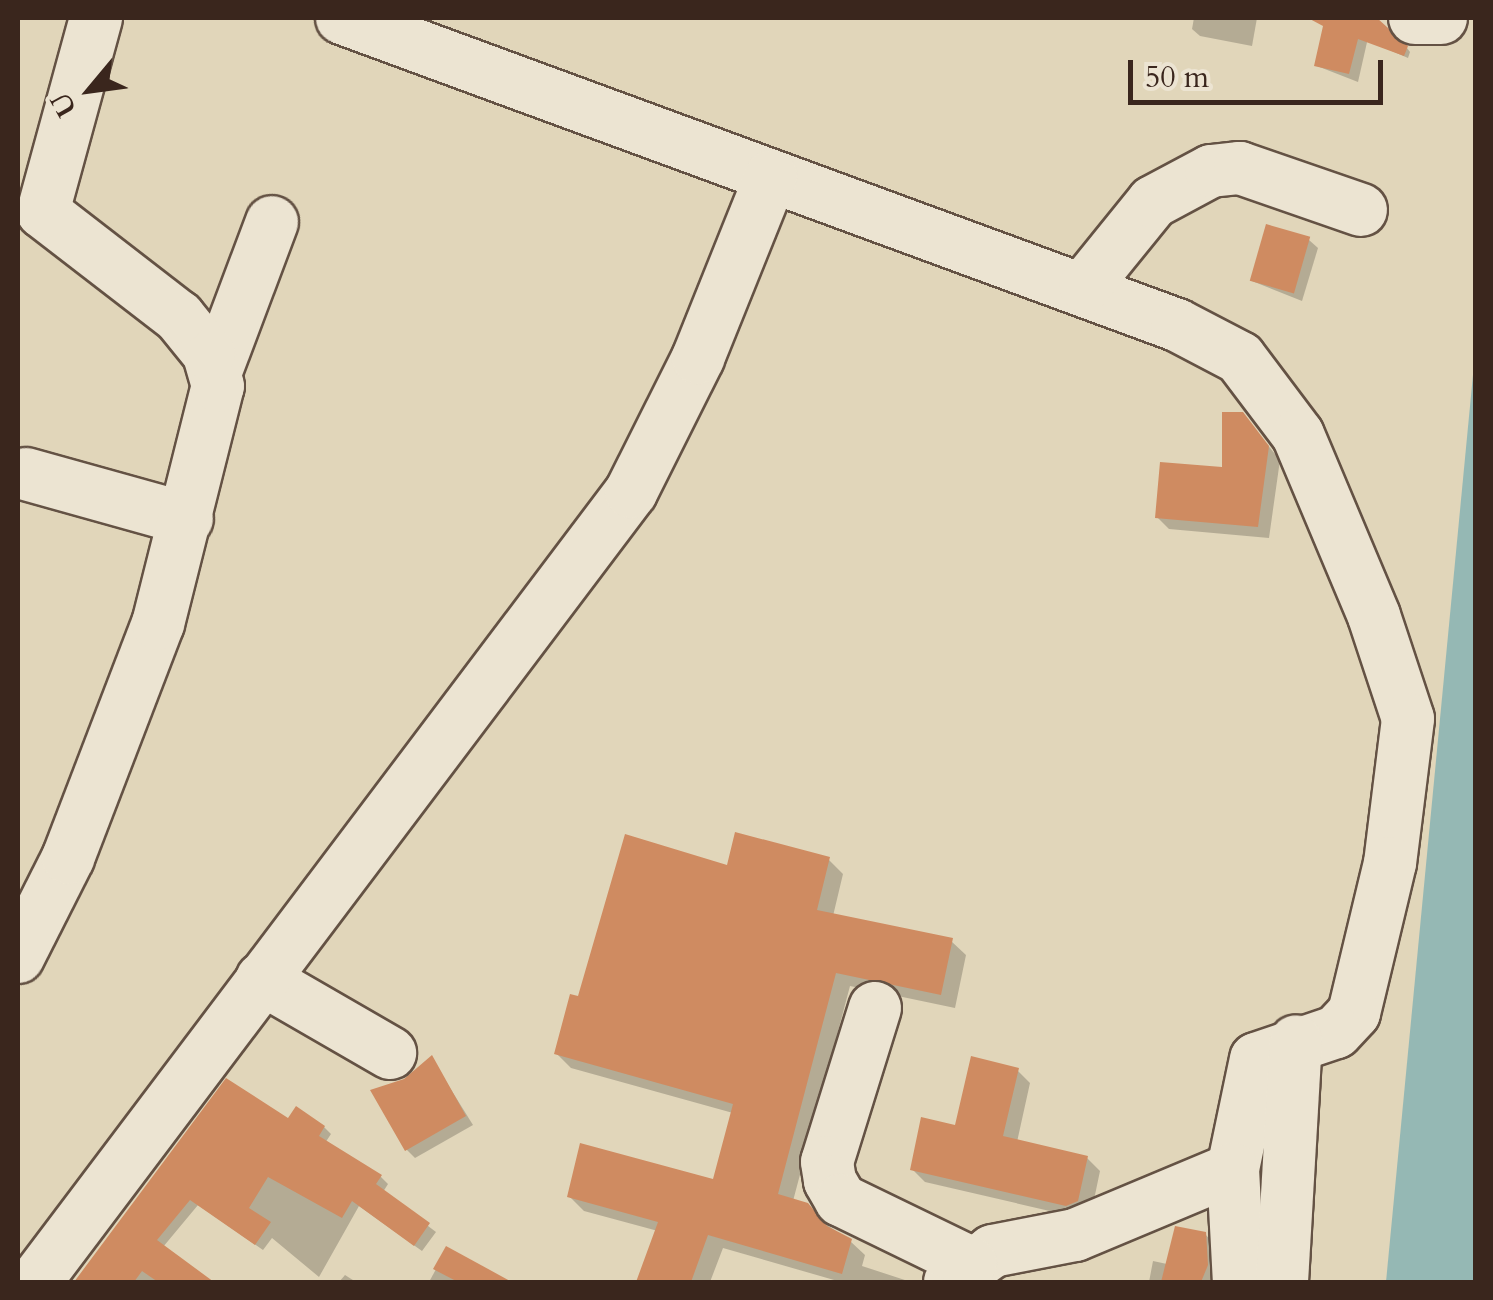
<!DOCTYPE html>
<style>
body{margin:0}
#map{position:relative;width:1493px;height:1300px;overflow:hidden;background:#e1d6ba;font-family:Cardo,serif}
div>[style]{position:absolute}
[style*='--x']{left:calc(var(--x)*1px);top:calc(var(--y)*1px);width:calc(var(--w)*1px);rotate:calc(var(--a)*1deg)}
.water>*{inset:0;background:#95b8b4}
.shadow>*{inset:0;background:#0003}
.building>*{inset:0;background:#cf8b61;transform-origin:0 0}
.roads{filter:drop-shadow(2px 0 #645244) drop-shadow(-2px 0 #645244) drop-shadow(0 2px #645244) drop-shadow(0 -2px #645244)}
.minor>*{height:52px;margin:-26px;padding:0 26px;transform-origin:26px;border-radius:26px;background:#ece4d2}
span{translate:-50% -50%;white-space:nowrap;text-align:center;line-height:1.15;-webkit-text-stroke:10px #ece4d2;paint-order:stroke}
.frame{position:absolute;inset:0;border:20px solid #3a261d;pointer-events:none}
.north{position:absolute;left:40px;top:40px;width:100px;height:100px;-webkit-text-stroke:8px #ece4d2;paint-order:stroke;rotate:241deg;font-size:28px;font-weight:700;line-height:40px;text-align:center;color:#3a261d}
.north::after{content:'';display:block;margin:auto;width:35px;height:45px;background:#3a261d;clip-path:polygon(50% 0,100% 100%,50% 72%,0 100%)}
.scale{position:absolute;left:1128px;top:60px;width:255px;height:45px;box-sizing:border-box;border:5px solid #3a261d;border-top:0;padding-left:12px;font-size:30px;line-height:35px;white-space:nowrap;color:#3a261d;-webkit-text-stroke:8px #ece4d2;paint-order:stroke}
</style>
<div id="map">
<div class="water">
<div style="clip-path:polygon(1475px 354px,1475px 1282px,1386px 1282px)"></div>
</div>
<div class="shadow">
<div style="clip-path:polygon(1194px 18px,1257px 18px,1252px 46px,1200px 36px,1192px 29px)"></div>
<div style="clip-path:polygon(1328px 18px,1361px 20px,1370px 29px,1358px 82px,1317px 66px)"></div>
<div style="clip-path:polygon(1371px 42px,1407px 48px,1410px 52px,1408px 58px)"></div>
<div style="clip-path:polygon(1309px 240px,1318px 248px,1302px 301px,1252px 281px)"></div>
<div style="clip-path:polygon(1242px 414px,1280px 460px,1269px 538px,1169px 529px,1157px 517px,1224px 470px)"></div>
<div style="clip-path:polygon(829px 860px,843px 874px,833px 916px,951px 941px,966px 955px,955px 1008px,850px 986px,793px 1201px,850px 1241px,865px 1255px,862px 1266px,911px 1282px,841px 1282px,723px 1248px,710px 1282px,639px 1282px,658px 1231px,584px 1211px,569px 1196px,715px 1182px,733px 1113px,571px 1068px,556px 1053px,580px 999px,729px 868px)"></div>
<div style="clip-path:polygon(432px 1059px,473px 1125px,415px 1158px,407px 1150px,405px 1082px)"></div>
<div style="clip-path:polygon(1017px 1070px,1030px 1083px,1017px 1142px,1087px 1158px,1100px 1171px,1091px 1214px,1080px 1218px,925px 1182px,912px 1169px)"></div>
<div style="clip-path:polygon(227px 1082px,288px 1121px,324px 1127px,331px 1134px,325px 1143px,381px 1177px,388px 1184px,383px 1192px,436px 1232px,422px 1251px,359px 1206px,319px 1277px,272px 1238px,263px 1250px,198px 1205px,163px 1247px,208px 1282px,77px 1282px)"></div>
<div style="clip-path:polygon(1205px 1234px,1214px 1244px,1213px 1282px,1149px 1282px,1153px 1261px,1167px 1264px)"></div>
<div style="clip-path:polygon(447px 1249px,486px 1272px,480px 1282px,429px 1282px)"></div>
<div style="clip-path:polygon(345px 1275px,356px 1282px,339px 1282px)"></div>
</div>
<div class="building">
<div style="clip-path:polygon(1308px 18px,1377px 18px,1408px 46px,1404px 56px,1358px 39px,1349px 74px,1314px 66px,1323px 26px)"></div>
<div style="left:1266px;top:224px;width:46px;height:59px;rotate:16deg"></div>
<div style="clip-path:polygon(1222px 412px,1243px 412px,1269px 446px,1258px 527px,1155px 518px,1160px 462px,1222px 467px)"></div>
<div style="clip-path:polygon(735px 832px,830px 857px,817px 910px,953px 938px,941px 995px,836px 973px,778px 1194px,808px 1203px,827px 1226px,852px 1239px,842px 1274px,708px 1235px,691px 1282px,636px 1282px,658px 1222px,567px 1197px,580px 1143px,713px 1179px,733px 1104px,554px 1054px,570px 994px,578px 996px,625px 834px,727px 865px)"></div>
<div style="clip-path:polygon(432px 1055px,466px 1116px,405px 1151px,370px 1090px,404px 1079px)"></div>
<div style="clip-path:polygon(971px 1056px,1019px 1068px,1003px 1136px,1088px 1156px,1078px 1201px,1066px 1206px,910px 1170px,921px 1117px,955px 1125px)"></div>
<div style="clip-path:polygon(226px 1078px,288px 1118px,296px 1106px,325px 1126px,319px 1136px,382px 1175px,376px 1184px,430px 1223px,414px 1246px,352px 1201px,342px 1218px,268px 1177px,249px 1208px,271px 1222px,255px 1245px,190px 1200px,157px 1240px,214px 1282px,158px 1282px,142px 1271px,134px 1282px,74px 1282px)"></div>
<div style="clip-path:polygon(1175px 1226px,1206px 1232px,1208px 1265px,1201px 1282px,1161px 1282px)"></div>
<div style="clip-path:polygon(446px 1246px,512px 1282px,458px 1282px,433px 1269px)"></div>
</div>
<div class="roads">
<div class="minor">
<div style="--x:342;--y:18;--w:890;--a:20.19"></div>
<div style="--x:1177;--y:325;--w:71;--a:27.6"></div>
<div style="--x:1240;--y:358;--w:96;--a:53"></div>
<div style="--x:1298;--y:435;--w:196;--a:67.2"></div>
<div style="--x:1374;--y:616;--w:108;--a:71.7"></div>
<div style="--x:1408;--y:719;--w:145;--a:97.1"></div>
<div style="--x:1390;--y:863;--w:154;--a:103.5"></div>
<div style="--x:1354;--y:1013;--w:26;--a:133"></div>
<div style="--x:1336;--y:1032;--w:84;--a:161.4"></div>
<div style="--x:1256;--y:1059;--w:112;--a:101.8"></div>
<div style="--x:1233;--y:1169;--w:171;--a:157.3"></div>
<div style="--x:1075;--y:1235;--w:84;--a:169"></div>
<div style="--x:993;--y:1251;--w:53;--a:144.2"></div>
<div style="--x:1415;--y:18;--w:26;--a:0"></div>
<div style="--x:1085;--y:286;--w:108;--a:-51"></div>
<div style="--x:1153;--y:202;--w:66;--a:-28.1"></div>
<div style="--x:1211;--y:171;--w:29;--a:-6"></div>
<div style="--x:1240;--y:168;--w:128;--a:19.1"></div>
<div style="--x:216;--y:371;--w:159;--a:-69.4"></div>
<div style="--x:26;--y:474;--w:167;--a:15.6"></div>
<div style="--x:18;--y:957;--w:111;--a:-63.2"></div>
<div style="--x:68;--y:858;--w:251;--a:-69"></div>
<div style="--x:158;--y:624;--w:245;--a:-75.9"></div>
<div style="--x:218;--y:386;--w:33;--a:-106"></div>
<div style="--x:209;--y:354;--w:48;--a:-129"></div>
<div style="--x:179;--y:317;--w:172;--a:-142.3"></div>
<div style="--x:43;--y:212;--w:201;--a:-74.7"></div>
<div style="--x:262;--y:979;--w:148;--a:30"></div>
<div style="--x:875;--y:1008;--w:161;--a:107.3"></div>
<div style="--x:827;--y:1162;--w:19;--a:81"></div>
<div style="--x:830;--y:1181;--w:22;--a:60"></div>
<div style="--x:841;--y:1200;--w:144;--a:25.9"></div>
<div style="--x:1233;--y:1169;--w:113;--a:87"></div>
<div style="--x:35;--y:1282;--w:990;--a:-52.97"></div>
<div style="--x:631;--y:492;--w:150;--a:-63.4"></div>
<div style="--x:698;--y:358;--w:196;--a:-68.1"></div>
<div style="--x:1282;--y:1282;--w:241;--a:-86.7"></div>
</div>
</div>
<div class="frame"></div>
<div class="north">U</div>
<div class="scale">50 m</div>
</div>
